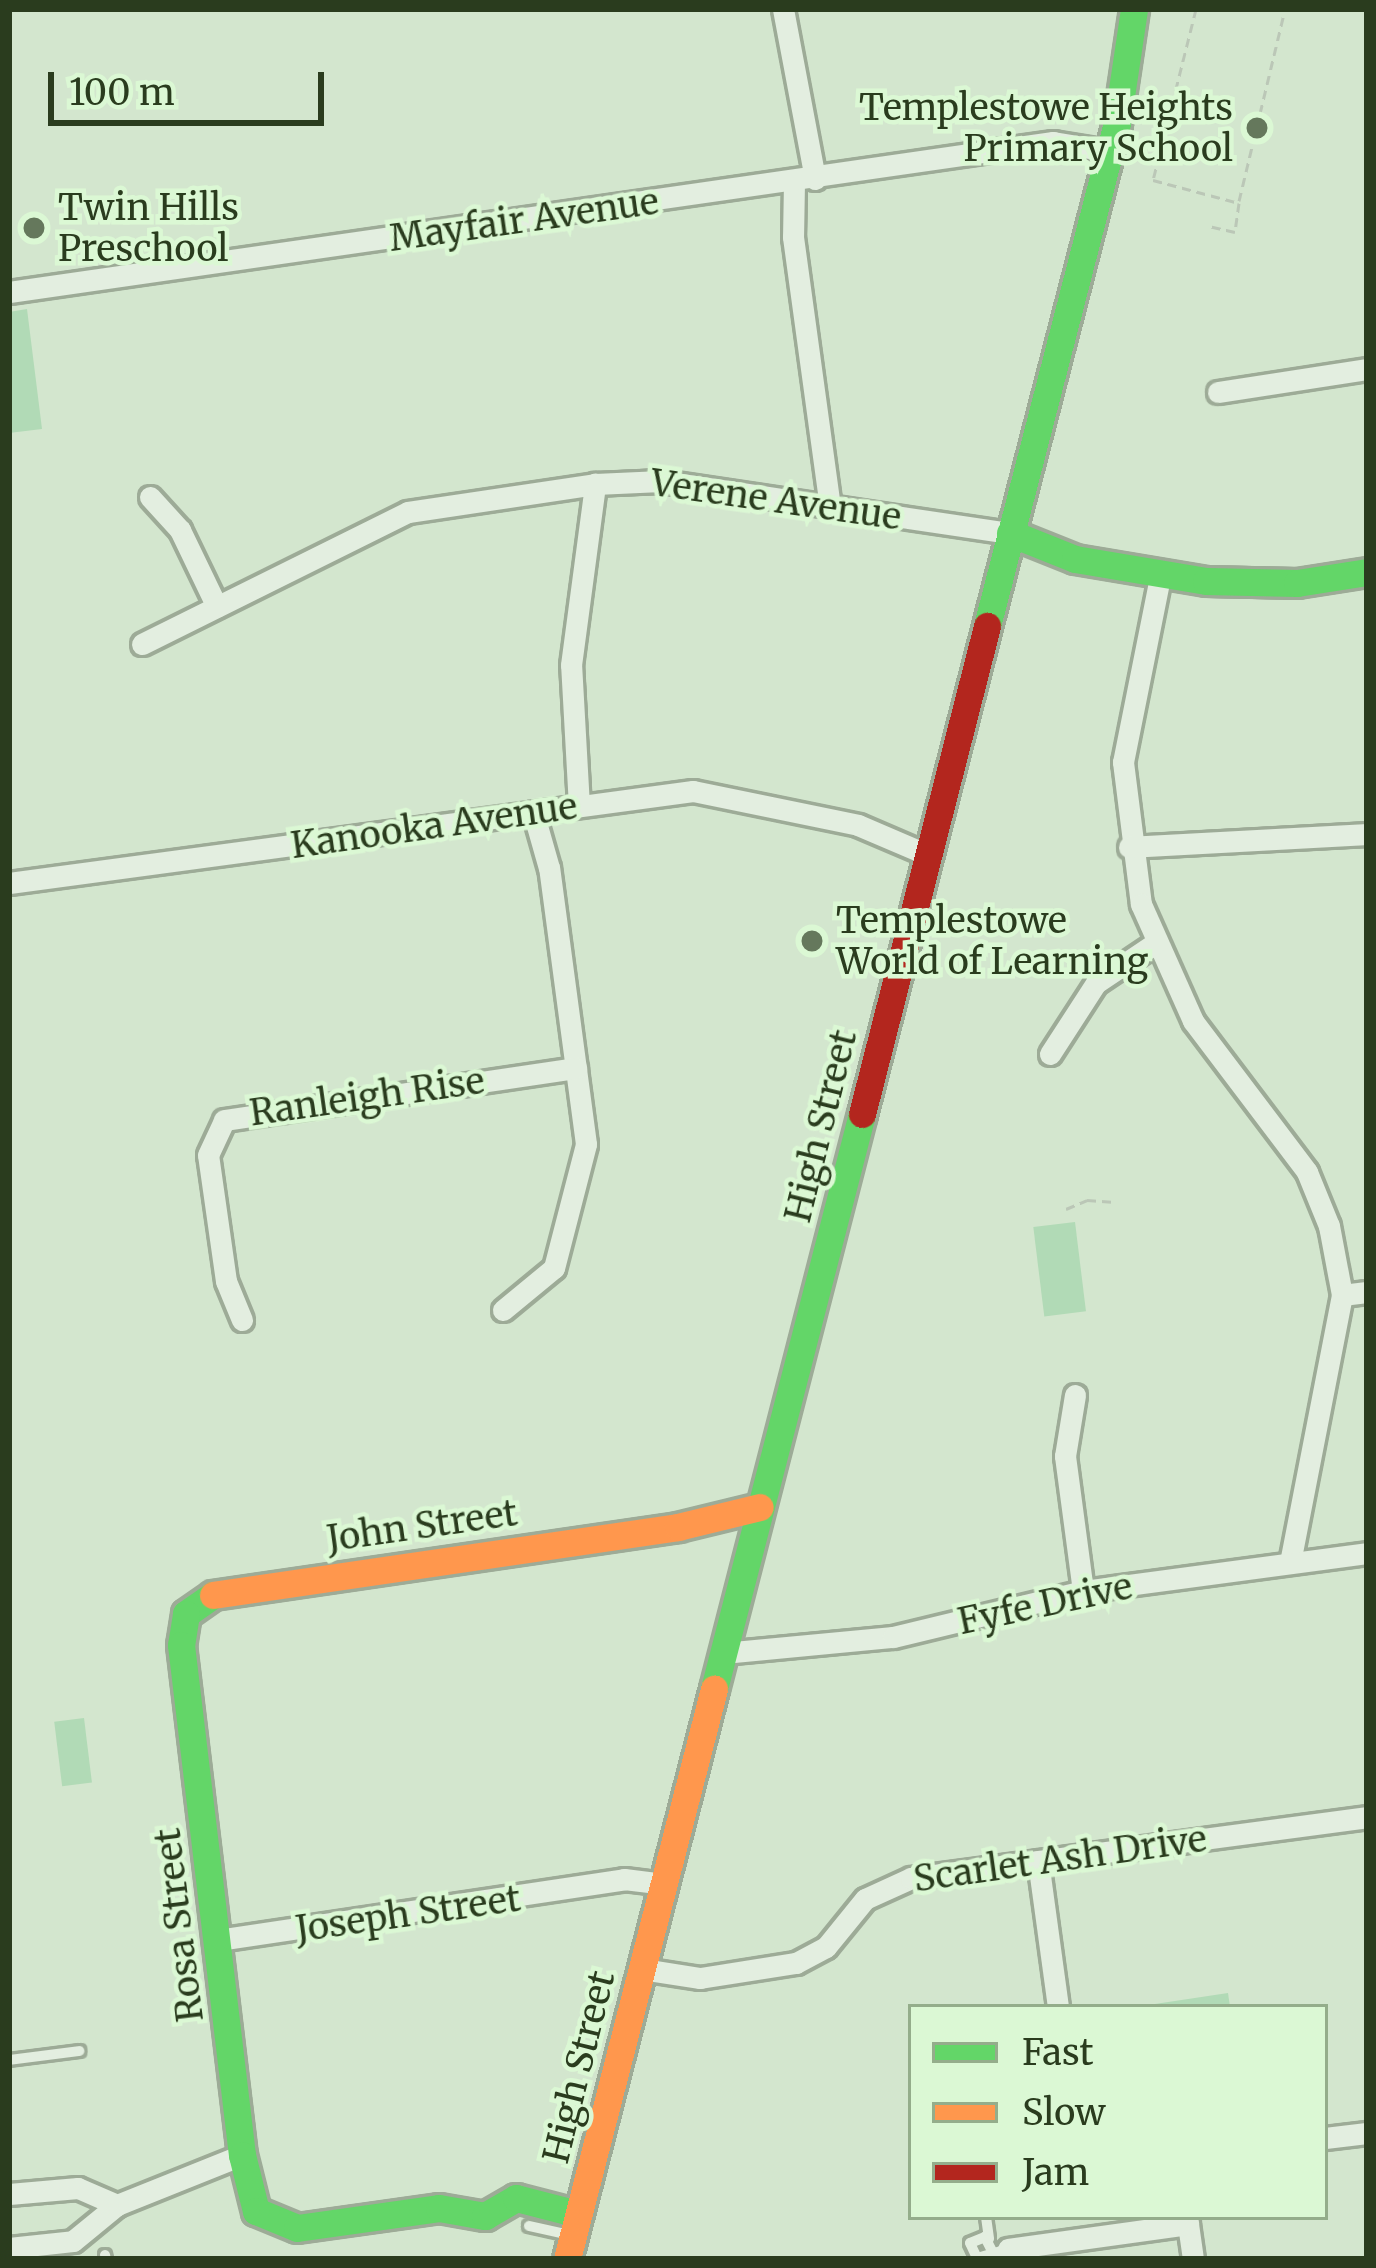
<!DOCTYPE html>
<style>
body{margin:0}
#map{position:relative;width:1376px;height:2268px;overflow:hidden;background:#d3e6ce;font-family:Merriweather,serif}
div>[style]{position:absolute}
[style*='--x']{left:calc(var(--x)*1px);top:calc(var(--y)*1px);width:calc(var(--w)*1px);rotate:calc(var(--a)*1deg)}
.green>*{inset:0;background:#b1dab6;transform-origin:0 0}
.path>*{height:3px;margin-top:-1.5px;transform-origin:0;background:repeating-linear-gradient(90deg,#bbc7b7 0 9px,transparent 0 15px)}
.roads{filter:drop-shadow(3px 0 #9dab97) drop-shadow(-3px 0 #9dab97) drop-shadow(0 3px #9dab97) drop-shadow(0 -3px #9dab97)}
.lane>*{height:10px;margin:-5px;padding:0 5px;transform-origin:5px;border-radius:5px;background:#e3eee0}
.street>*{height:21px;margin:-10.5px;padding:0 10.5px;transform-origin:10.5px;border-radius:10.5px;background:#e3eee0}
.fast>*{height:27px;margin:-13.5px;padding:0 13.5px;transform-origin:13.5px;border-radius:13.5px;background:#63d668}
.slow>*{height:27px;margin:-13.5px;padding:0 13.5px;transform-origin:13.5px;border-radius:13.5px;background:#ff974d}
.jam>*{height:27px;margin:-13.5px;padding:0 13.5px;transform-origin:13.5px;border-radius:13.5px;background:#b3261e}
.dots>*{width:33px;height:33px;translate:-50% -50%;box-sizing:border-box;border:6px solid #dbf8d4;border-radius:50%}
span{translate:-50% -50%;white-space:nowrap;text-align:center;line-height:1.15;-webkit-text-stroke:9px #dbf8d4;paint-order:stroke}
.poi-label{font-size:36px;color:#2a3c1e}
.right{translate:-100% -50%;text-align:right}
.left{translate:0 -50%;text-align:left}
.street-label{font-size:36px;color:#2a3c1e}
.frame{position:absolute;inset:0;border:12px solid #2a3c1e;pointer-events:none}
.legend{position:absolute;left:908px;top:2004px;width:420px;height:216px;box-sizing:border-box;background:#dbf8d4;border:3px solid #94ad8b;margin:0;padding:15px 21px;list-style:none;font-size:36px;color:#2a3c1e}
.legend li{display:flex;align-items:center;gap:24px;height:60px}
.legend b{width:60px;border:3px solid #94ad8b}
.scale{position:absolute;left:48px;top:72px;width:276px;height:54px;box-sizing:border-box;border:6px solid #2a3c1e;border-top:0;padding-left:15px;font-size:36px;line-height:42px;white-space:nowrap;color:#2a3c1e;-webkit-text-stroke:9px #dbf8d4;paint-order:stroke}
</style>
<div id="map">
<div class="green">
<div style="clip-path:polygon(27px 309px,42px 429px,9px 433px,9px 312px)"></div>
<div style="left:1075px;top:1222px;width:90px;height:42px;rotate:83deg"></div>
<div style="left:84px;top:1718px;width:65px;height:30px;rotate:83deg"></div>
<div style="clip-path:polygon(1228px 1993px,1230px 2007px,1135px 2007px)"></div>
</div>
<div class="path">
<div style="--x:1196;--y:9;--w:176;--a:104.1"></div>
<div style="--x:1153;--y:180;--w:89;--a:15"></div>
<div style="--x:1239;--y:203;--w:29;--a:98"></div>
<div style="--x:1235;--y:232;--w:27;--a:-167"></div>
<div style="--x:1147;--y:102;--w:27;--a:28"></div>
<div style="--x:1239;--y:201;--w:197;--a:-76.5"></div>
<div style="--x:1066;--y:1209;--w:23;--a:-23"></div>
<div style="--x:1087;--y:1200;--w:28;--a:4"></div>
</div>
<div class="roads">
<div class="lane">
<div style="--x:9;--y:2060;--w:71;--a:-7.3"></div>
<div style="--x:986;--y:2217;--w:22;--a:82"></div>
<div style="--x:529;--y:2226;--w:42;--a:12.4"></div>
<div style="--x:992;--y:2251;--w:16;--a:-117"></div>
<div style="--x:985;--y:2237;--w:16;--a:158"></div>
<div style="--x:970;--y:2243;--w:17;--a:65"></div>
<div style="--x:977;--y:2258;--w:32;--a:-16"></div>
<div style="--x:105;--y:2255;--w:4;--a:76"></div>
</div>
<div class="street">
<div style="--x:783;--y:9;--w:173;--a:79.3"></div>
<div style="--x:794;--y:182;--w:55;--a:91"></div>
<div style="--x:793;--y:237;--w:274;--a:82.2"></div>
<div style="--x:9;--y:292;--w:1055;--a:-8.18"></div>
<div style="--x:1053;--y:142;--w:56;--a:9.3"></div>
<div style="--x:1218;--y:392;--w:151;--a:-8.8"></div>
<div style="--x:150;--y:497;--w:45;--a:47.7"></div>
<div style="--x:180;--y:530;--w:85;--a:64.3"></div>
<div style="--x:1161;--y:572;--w:194;--a:101.3"></div>
<div style="--x:1123;--y:762;--w:143;--a:82.8"></div>
<div style="--x:1141;--y:904;--w:128;--a:66"></div>
<div style="--x:1193;--y:1021;--w:189;--a:52.9"></div>
<div style="--x:1307;--y:1172;--w:58;--a:67.8"></div>
<div style="--x:1329;--y:1226;--w:70;--a:79.3"></div>
<div style="--x:1342;--y:1295;--w:273;--a:101"></div>
<div style="--x:142;--y:644;--w:297;--a:-26.4"></div>
<div style="--x:408;--y:512;--w:189;--a:-8.5"></div>
<div style="--x:595;--y:484;--w:66;--a:-2.6"></div>
<div style="--x:661;--y:481;--w:353;--a:8.5"></div>
<div style="--x:579;--y:806;--w:141;--a:-93.2"></div>
<div style="--x:571;--y:665;--w:183;--a:-82.4"></div>
<div style="--x:1129;--y:847;--w:238;--a:-3.1"></div>
<div style="--x:9;--y:883;--w:690;--a:-7.66"></div>
<div style="--x:693;--y:791;--w:168;--a:11.6"></div>
<div style="--x:858;--y:825;--w:76;--a:23.2"></div>
<div style="--x:1050;--y:1054;--w:85;--a:-57.1"></div>
<div style="--x:1096;--y:983;--w:70;--a:-33.9"></div>
<div style="--x:1342;--y:1295;--w:25;--a:-7"></div>
<div style="--x:503;--y:1310;--w:66;--a:-39.5"></div>
<div style="--x:554;--y:1268;--w:128;--a:-75.5"></div>
<div style="--x:586;--y:1144;--w:278;--a:-97.6"></div>
<div style="--x:549;--y:868;--w:58;--a:-105.9"></div>
<div style="--x:242;--y:1320;--w:42;--a:-112.3"></div>
<div style="--x:226;--y:1281;--w:127;--a:-98.1"></div>
<div style="--x:208;--y:1155;--w:38;--a:-65"></div>
<div style="--x:224;--y:1120;--w:356;--a:-8.4"></div>
<div style="--x:1075;--y:1395;--w:62;--a:99.3"></div>
<div style="--x:1065;--y:1456;--w:136;--a:82.4"></div>
<div style="--x:723;--y:1653;--w:171;--a:-5.4"></div>
<div style="--x:893;--y:1637;--w:195;--a:-13.6"></div>
<div style="--x:1083;--y:1591;--w:287;--a:-7.6"></div>
<div style="--x:1038;--y:1861;--w:147;--a:82.2"></div>
<div style="--x:218;--y:1940;--w:411;--a:-8.5"></div>
<div style="--x:624;--y:1879;--w:40;--a:7.1"></div>
<div style="--x:642;--y:1969;--w:59;--a:8.8"></div>
<div style="--x:700;--y:1978;--w:97;--a:-8.9"></div>
<div style="--x:796;--y:1963;--w:34;--a:-28"></div>
<div style="--x:826;--y:1947;--w:62;--a:-50.9"></div>
<div style="--x:865;--y:1899;--w:51;--a:-24.5"></div>
<div style="--x:911;--y:1878;--w:460;--a:-7.6"></div>
<div style="--x:1325;--y:2138;--w:42;--a:-6.8"></div>
<div style="--x:9;--y:2194;--w:69;--a:-5"></div>
<div style="--x:78;--y:2188;--w:43;--a:23.6"></div>
<div style="--x:1187;--y:2217;--w:42;--a:81.9"></div>
<div style="--x:9;--y:2248;--w:64;--a:-6.2"></div>
<div style="--x:73;--y:2241;--w:57;--a:-39.3"></div>
<div style="--x:117;--y:2205;--w:135;--a:-21.8"></div>
<div style="--x:1008;--y:2249;--w:182;--a:-7.9"></div>
</div>
<div class="fast">
<div style="--x:1010;--y:533;--w:70;--a:21.8"></div>
<div style="--x:1075;--y:559;--w:133;--a:9.5"></div>
<div style="--x:1206;--y:581;--w:91;--a:1.3"></div>
<div style="--x:1297;--y:583;--w:71;--a:-8.9"></div>
<div style="--x:987;--y:626;--w:520;--a:-75.51"></div>
<div style="--x:1117;--y:123;--w:115;--a:-81.5"></div>
<div style="--x:213;--y:1595;--w:33;--a:145"></div>
<div style="--x:186;--y:1614;--w:31;--a:99"></div>
<div style="--x:181;--y:1645;--w:514;--a:83.18"></div>
<div style="--x:242;--y:2155;--w:58;--a:76"></div>
<div style="--x:256;--y:2211;--w:44;--a:22.5"></div>
<div style="--x:297;--y:2228;--w:143;--a:-8"></div>
<div style="--x:439;--y:2208;--w:47;--a:9.9"></div>
<div style="--x:485;--y:2216;--w:36;--a:-30"></div>
<div style="--x:516;--y:2198;--w:64;--a:14.5"></div>
<div style="--x:714;--y:1689;--w:594;--a:-75.57"></div>
</div>
<div class="slow">
<div style="--x:213;--y:1595;--w:470;--a:-8.3"></div>
<div style="--x:678;--y:1527;--w:84;--a:-13.7"></div>
<div style="--x:567;--y:2259;--w:589;--a:-75.54"></div>
</div>
<div class="jam">
<div style="--x:862;--y:1114;--w:504;--a:-75.63"></div>
</div>
</div>
<div class="dots">
<div style="left:1257px;top:128px;background:#65785c"></div>
<div style="left:34px;top:228px;background:#65785c"></div>
<div style="left:812px;top:941px;background:#65785c"></div>
</div>
<div class="poi-label">
<span class="right" style="left:1233px;top:128px">Templestowe Heights<br>Primary School</span>
<span class="left" style="left:58px;top:228px">Twin Hills<br>Preschool</span>
<span class="left" style="left:836px;top:941px">Templestowe<br>World of Learning</span>
</div>
<div class="street-label">
<span style="left:524px;top:220px;rotate:-8deg">Mayfair Avenue</span>
<span style="left:776px;top:500px;rotate:8deg">Verene Avenue</span>
<span style="left:434px;top:826px;rotate:-8deg">Kanooka Avenue</span>
<span style="left:367px;top:1097px;rotate:-8deg">Ranleigh Rise</span>
<span style="left:821px;top:1126px;rotate:-76deg">High Street</span>
<span style="left:422px;top:1526px;rotate:-8deg">John Street</span>
<span style="left:1045px;top:1604px;rotate:-12deg">Fyfe Drive</span>
<span style="left:1060px;top:1859px;rotate:-8deg">Scarlet Ash Drive</span>
<span style="left:408px;top:1914px;rotate:-8deg">Joseph Street</span>
<span style="left:179px;top:1925px;rotate:-97deg">Rosa Street</span>
<span style="left:579px;top:2067px;rotate:-76deg">High Street</span>
</div>
<div class="frame"></div>
<ul class="legend">
<li><b style="height:15px;background:#63d668"></b>Fast</li>
<li><b style="height:15px;background:#ff974d"></b>Slow</li>
<li><b style="height:15px;background:#b3261e"></b>Jam</li>
</ul>
<div class="scale">100 m</div>
</div>
